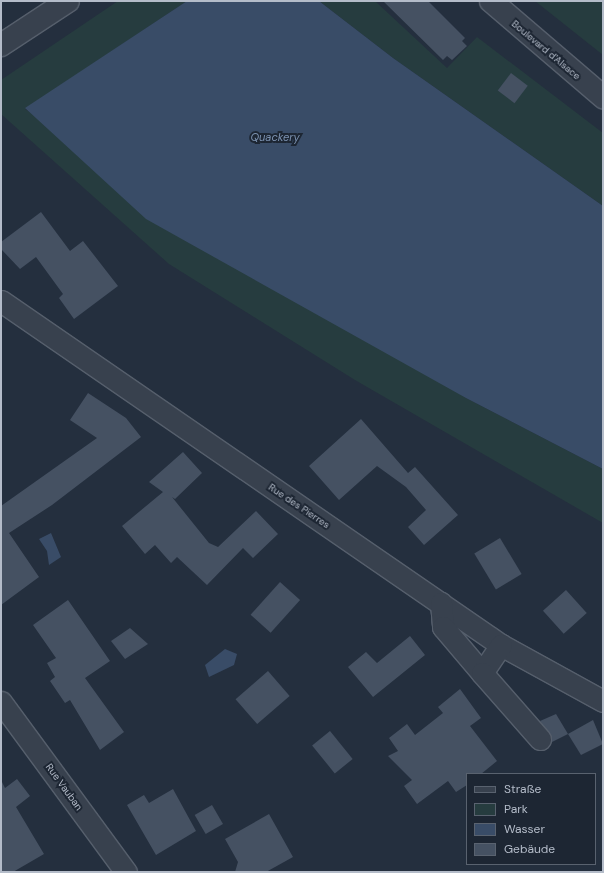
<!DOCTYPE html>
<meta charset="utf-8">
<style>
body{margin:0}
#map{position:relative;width:604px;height:873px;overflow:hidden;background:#242f3e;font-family:"DM Sans",sans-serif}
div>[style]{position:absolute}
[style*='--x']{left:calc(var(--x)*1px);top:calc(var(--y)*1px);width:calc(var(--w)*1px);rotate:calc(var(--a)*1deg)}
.green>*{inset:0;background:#263c3f}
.water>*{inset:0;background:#394c67}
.building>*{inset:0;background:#455162;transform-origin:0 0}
.roads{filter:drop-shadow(1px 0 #565f6c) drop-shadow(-1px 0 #565f6c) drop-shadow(0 1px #565f6c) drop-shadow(0 -1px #565f6c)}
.minor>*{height:21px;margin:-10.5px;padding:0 10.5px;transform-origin:10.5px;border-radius:10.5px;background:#38414e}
.tertiary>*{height:22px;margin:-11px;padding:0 11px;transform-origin:11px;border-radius:11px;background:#38414e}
span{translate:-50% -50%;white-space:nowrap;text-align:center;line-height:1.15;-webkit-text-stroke:4px #1d2633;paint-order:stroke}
.street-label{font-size:10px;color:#b4bcc9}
.water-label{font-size:11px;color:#7c92b1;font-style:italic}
.frame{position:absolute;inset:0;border:2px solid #b4bcc9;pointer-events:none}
.legend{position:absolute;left:466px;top:773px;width:130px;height:92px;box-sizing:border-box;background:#1d2633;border:1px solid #59626f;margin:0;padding:5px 7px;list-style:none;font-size:12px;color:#b4bcc9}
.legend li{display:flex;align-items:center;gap:8px;height:20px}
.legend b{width:20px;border:1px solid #59626f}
</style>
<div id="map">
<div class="green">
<div style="clip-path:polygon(118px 1px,187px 1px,25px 109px,466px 398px,603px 469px,603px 523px,355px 380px,169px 264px,1px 114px,1px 80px)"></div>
<div style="clip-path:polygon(319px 1px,375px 1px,447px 68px,477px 37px,603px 133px,603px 206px,393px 58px)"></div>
<div style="clip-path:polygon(535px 1px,603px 1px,603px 55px)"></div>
</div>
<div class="water">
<div style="clip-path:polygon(187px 1px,319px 1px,393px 58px,603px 206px,603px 469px,466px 398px,146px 219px,25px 108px)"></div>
<div style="clip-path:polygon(51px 533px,61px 557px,49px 565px,47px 551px,39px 539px)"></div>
<div style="clip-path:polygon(225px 649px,237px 654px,234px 665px,209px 677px,205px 665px)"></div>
</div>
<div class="building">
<div style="clip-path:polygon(383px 1px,428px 1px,465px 38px,462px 41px,467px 46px,452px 60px,447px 56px,443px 60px)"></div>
<div style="left:511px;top:73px;width:21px;height:22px;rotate:37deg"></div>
<div style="clip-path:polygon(41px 212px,70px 251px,83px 241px,118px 286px,74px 319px,59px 298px,63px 294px,36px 257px,20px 269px,1px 249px,1px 242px)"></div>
<div style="clip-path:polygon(88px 393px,126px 418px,141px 437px,52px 505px,9px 533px,39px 577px,1px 605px,1px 506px,97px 438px,70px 420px)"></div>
<div style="clip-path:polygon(361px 419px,408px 473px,415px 467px,458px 515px,424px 545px,408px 527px,426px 510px,406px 487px,377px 466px,339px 500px,309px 466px)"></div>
<div style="clip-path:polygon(183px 452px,202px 473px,175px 499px,172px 497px,209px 543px,218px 547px,256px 511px,278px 534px,253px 558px,243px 548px,207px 585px,177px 557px,171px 563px,155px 545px,145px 554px,122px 526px,163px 492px,149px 482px)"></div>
<div style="left:500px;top:538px;width:42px;height:30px;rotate:59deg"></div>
<div style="left:280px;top:582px;width:27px;height:44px;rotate:42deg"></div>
<div style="left:566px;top:590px;width:31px;height:31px;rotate:48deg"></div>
<div style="clip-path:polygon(68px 600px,110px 661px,85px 678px,124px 732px,100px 750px,70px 700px,65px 703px,50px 681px,55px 677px,47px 663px,56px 658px,33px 625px)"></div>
<div style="clip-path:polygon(130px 628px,148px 644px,125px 659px,111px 641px)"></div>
<div style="clip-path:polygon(410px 636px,425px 655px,373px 697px,348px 667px,366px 652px,377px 663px)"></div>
<div style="left:268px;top:671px;width:33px;height:43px;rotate:49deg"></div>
<div style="clip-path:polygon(460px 689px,481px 718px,470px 726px,497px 761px,481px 774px,467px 774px,467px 785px,456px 792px,448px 781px,417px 804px,404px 786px,412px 780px,388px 756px,398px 751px,389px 738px,407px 724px,415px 735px,443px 713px,438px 707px)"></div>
<div style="clip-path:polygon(556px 714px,568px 734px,552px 742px,540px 721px)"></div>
<div style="clip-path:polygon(593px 720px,603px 744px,581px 755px,568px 734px)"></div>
<div style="left:330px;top:731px;width:36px;height:23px;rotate:51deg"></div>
<div style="clip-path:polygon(17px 779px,30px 796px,16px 807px,44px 854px,13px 872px,1px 872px,1px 780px,5px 788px)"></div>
<div style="clip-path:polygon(173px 789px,196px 831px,156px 855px,127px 805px,144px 795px,149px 803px)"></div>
<div style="left:212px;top:805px;width:22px;height:20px;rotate:60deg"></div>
<div style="clip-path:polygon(269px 814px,293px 857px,266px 872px,235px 872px,238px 862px,225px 839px)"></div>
</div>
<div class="roads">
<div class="minor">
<div style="--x:1;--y:301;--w:607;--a:34.53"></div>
<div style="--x:501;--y:645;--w:116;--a:28.8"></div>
<div style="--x:441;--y:603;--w:24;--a:85"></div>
<div style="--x:443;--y:627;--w:60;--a:49.7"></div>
<div style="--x:482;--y:673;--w:34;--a:-56"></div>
<div style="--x:482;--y:673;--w:88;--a:48.7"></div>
<div style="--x:1;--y:702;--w:211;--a:53.7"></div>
</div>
<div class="tertiary">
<div style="--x:491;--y:1;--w:148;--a:40.6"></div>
<div style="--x:1;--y:45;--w:80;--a:-33.3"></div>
</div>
</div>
<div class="street-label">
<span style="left:546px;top:50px;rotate:40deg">Boulevard d'Alsace</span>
<span style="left:299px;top:506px;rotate:34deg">Rue des Pierres</span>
<span style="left:64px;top:787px;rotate:54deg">Rue Vauban</span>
</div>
<div class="water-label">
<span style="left:275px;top:137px">Quackery</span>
</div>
<div class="frame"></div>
<ul class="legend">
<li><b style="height:5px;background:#38414e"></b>Straße</li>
<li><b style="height:11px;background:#263c3f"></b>Park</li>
<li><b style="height:11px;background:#394c67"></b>Wasser</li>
<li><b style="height:11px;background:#455162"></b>Gebäude</li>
</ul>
</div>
